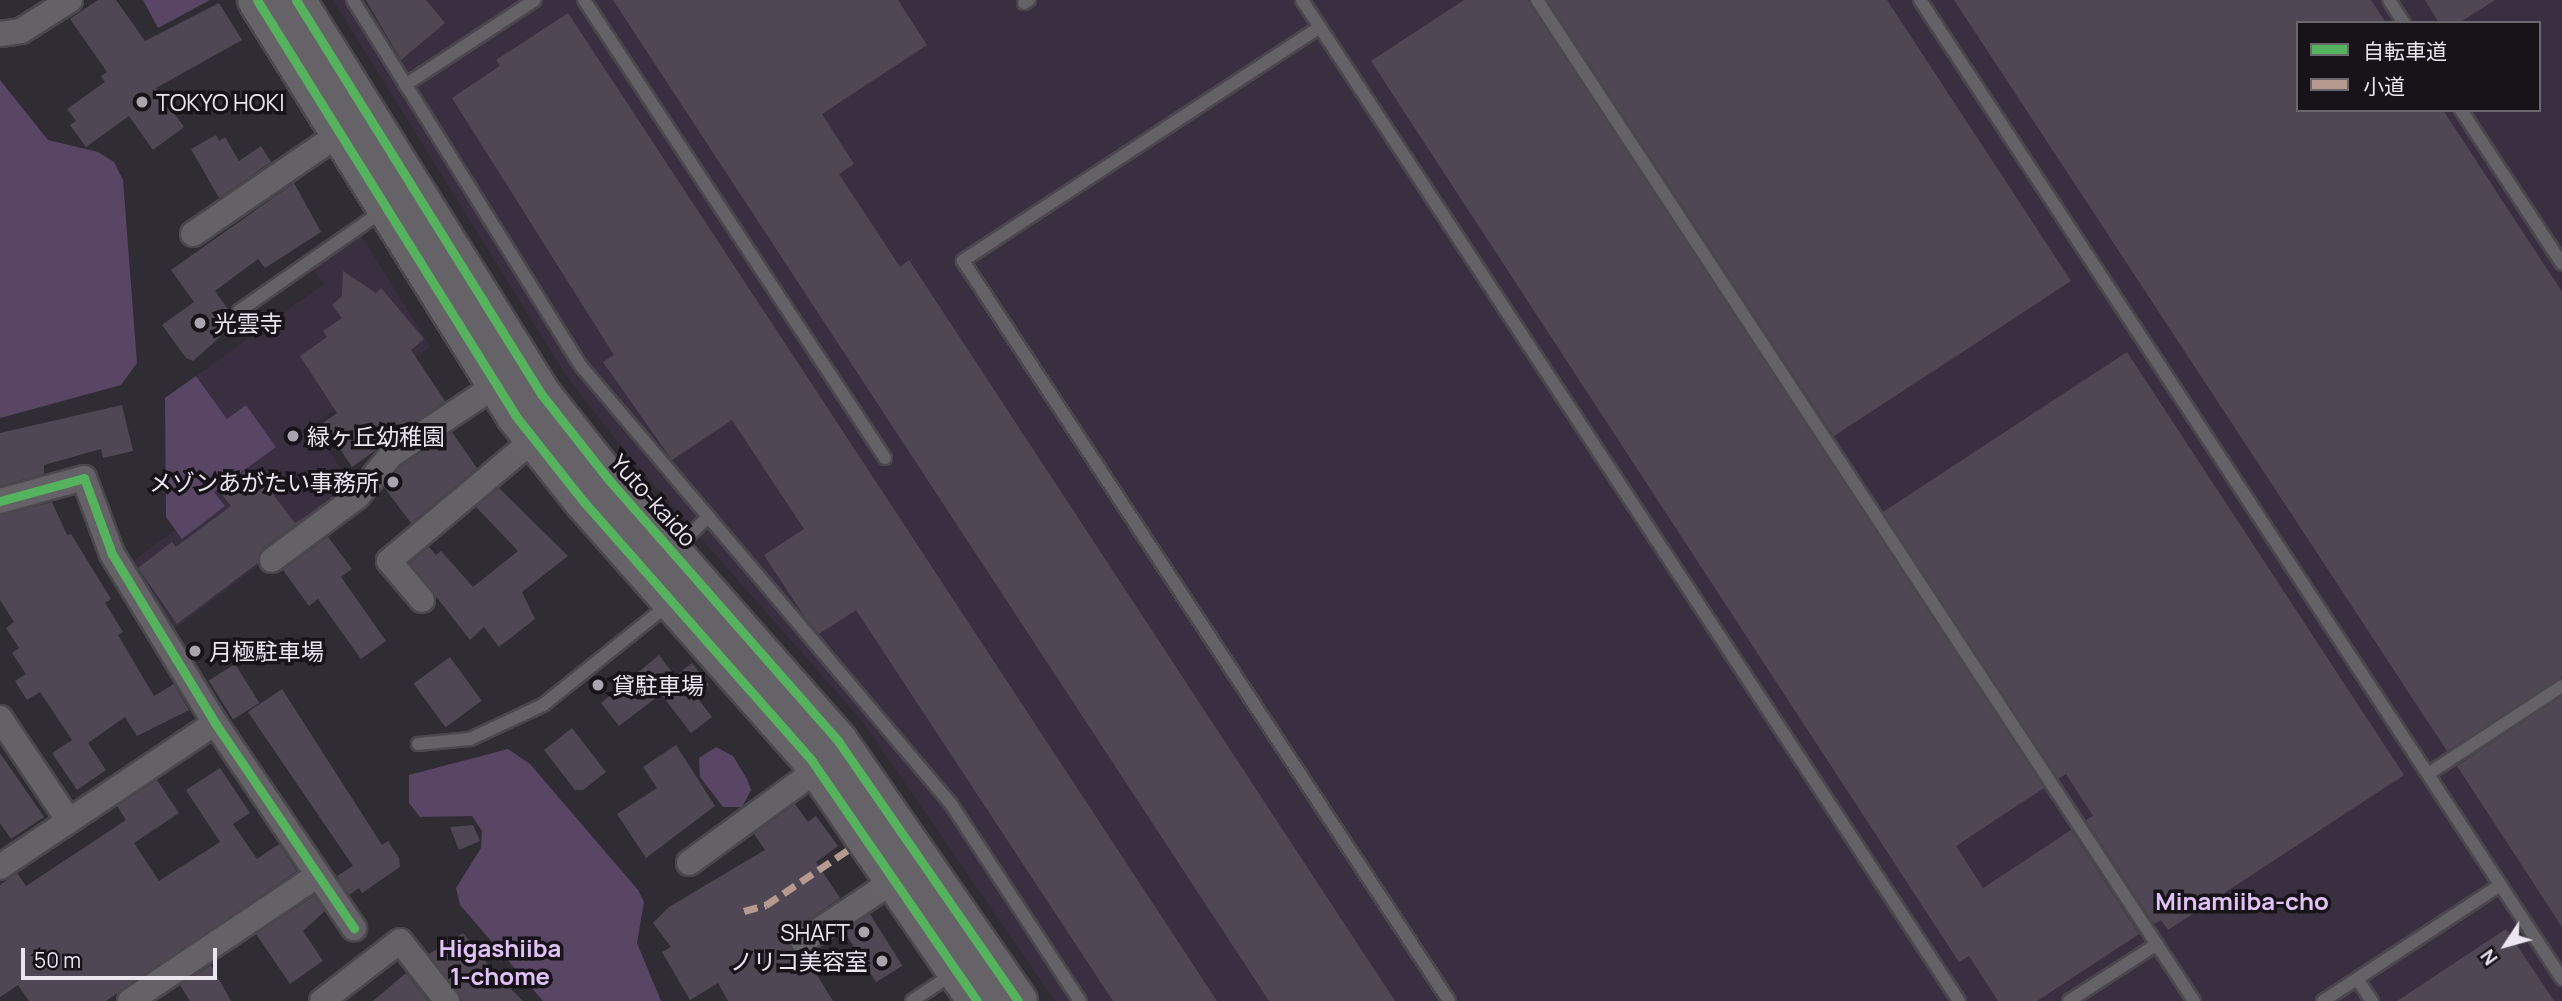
<!DOCTYPE html>
<meta charset="utf-8">
<style>
body{margin:0}
#map{position:relative;width:2562px;height:1001px;overflow:hidden;background:#302c34;font-family:Manrope,"Noto Sans JP",sans-serif}
div>[style]{position:absolute}
[style*='--x']{left:calc(var(--x)*1px);top:calc(var(--y)*1px);width:calc(var(--w)*1px);rotate:calc(var(--a)*1deg)}
.built>*{inset:0;background:#392f41}
.green>*{inset:0;background:#584664}
.building>*{inset:0;background:#4f4854;transform-origin:0 0}
.roads{filter:drop-shadow(2px 0 #4a474d) drop-shadow(-2px 0 #4a474d) drop-shadow(0 2px #4a474d) drop-shadow(0 -2px #4a474d)}
.lane>*{height:12px;margin:-6px;padding:0 6px;transform-origin:6px;border-radius:6px;background:#646266}
.street>*{height:24px;margin:-12px;padding:0 12px;transform-origin:12px;border-radius:12px;background:#646266}
.primary>*{height:38px;margin:-19px;padding:0 19px;transform-origin:19px;border-radius:19px;background:#666368}
.quiet>*{height:7px;margin-top:-3.5px;transform-origin:0;background:repeating-linear-gradient(90deg,#b69a8f 0 14px,transparent 0 21px)}
.cycleway>*{height:9px;margin:-4.5px;padding:0 4.5px;transform-origin:4.5px;border-radius:4.5px;background:#56b35d}
.dots>*{width:19px;height:19px;translate:-50% -50%;box-sizing:border-box;border:4px solid #171319;border-radius:50%}
span{translate:-50% -50%;white-space:nowrap;text-align:center;line-height:1.15;-webkit-text-stroke:7px #171319;paint-order:stroke}
.poi-label{font-size:23px;color:#eae5ef}
.left{translate:0 -50%;text-align:left}
.right{translate:-100% -50%;text-align:right}
.street-label{font-size:23px;color:#eae5ef}
.neighbourhood-label{font-size:24px;color:#e1c2f7;font-weight:700}
.legend{position:absolute;left:2296px;top:21px;width:245px;height:91px;box-sizing:border-box;background:#171319;border:2px solid #6b676f;margin:0;padding:9px 12px;list-style:none;font-size:21px;color:#eae5ef}
.legend li{display:flex;align-items:center;gap:14px;height:35px}
.legend b{width:35px;border:2px solid #6b676f}
.north{position:absolute;left:2471px;top:910px;width:70px;height:70px;-webkit-text-stroke:5px #171319;paint-order:stroke;rotate:234deg;font-size:19px;font-weight:700;line-height:28px;text-align:center;color:#eae5ef}
.north::after{content:'';display:block;margin:auto;width:24px;height:32px;background:#eae5ef;clip-path:polygon(50% 0,100% 100%,50% 72%,0 100%)}
.scale{position:absolute;left:21px;top:948px;width:196px;height:32px;box-sizing:border-box;border:4px solid #eae5ef;border-top:0;padding-left:9px;font-size:21px;line-height:24px;white-space:nowrap;color:#eae5ef;-webkit-text-stroke:5px #171319;paint-order:stroke}
</style>
<div id="map">
<div class="built">
<div style="clip-path:polygon(evenodd,333px 0,2562px 0,2562px 1001px,1055px 1001px,863px 722px,632px 460px,567px 377px,333px 0,2298px 23px,2539px 23px,2539px 110px,2298px 110px,2298px 23px)"></div>
<div style="clip-path:polygon(360px 233px,430px 347px,312px 425px,356px 492px,169px 633px,128px 565px,175px 530px,182px 538px,224px 507px,214px 492px,275px 448px,245px 406px,227px 419px,196px 376px,324px 284px,312px 268px)"></div>
</div>
<div class="green">
<div style="clip-path:polygon(143px 0,210px 0,158px 28px)"></div>
<div style="clip-path:polygon(0 80px,48px 140px,98px 152px,114px 162px,123px 180px,137px 363px,121px 385px,0 418px)"></div>
<div style="clip-path:polygon(196px 376px,227px 419px,246px 405px,276px 447px,214px 492px,225px 506px,182px 539px,166px 517px,165px 398px)"></div>
<div style="clip-path:polygon(716px 747px,733px 756px,747px 779px,751px 790px,742px 807px,723px 807px,700px 777px,699px 758px)"></div>
<div style="clip-path:polygon(508px 749px,530px 764px,638px 890px,644px 902px,637px 943px,661px 1001px,543px 1001px,460px 905px,456px 888px,481px 848px,482px 831px,472px 816px,420px 817px,409px 803px,409px 775px)"></div>
</div>
<div class="building">
<div style="clip-path:polygon(98px 0,116px 0,145px 41px,219px 3px,242px 40px,156px 88px,184px 127px,153px 150px,129px 116px,86px 147px,70px 125px,76px 121px,67px 109px,105px 82px,101px 76px,107px 72px,70px 19px)"></div>
<div style="clip-path:polygon(366px 0,426px 0,445px 23px,401px 60px)"></div>
<div style="clip-path:polygon(613px 0,898px 0,927px 45px,822px 114px,854px 164px,839px 174px,900px 267px,909px 260px,1395px 1001px,1269px 1001px)"></div>
<div style="clip-path:polygon(1464px 0,1528px 0,2044px 788px,1956px 846px,1983px 888px,2071px 830px,2139px 934px,2037px 1001px,1998px 1001px,1969px 956px,1959px 962px,1371px 61px)"></div>
<div style="clip-path:polygon(1547px 0,1887px 0,2071px 281px,1834px 436px)"></div>
<div style="clip-path:polygon(1954px 0,2371px 0,2386px 23px,2298px 23px,2298px 110px,2443px 110px,2562px 292px,2562px 677px,2447px 751px)"></div>
<div style="clip-path:polygon(2425px 0,2495px 0,2459px 23px,2439px 23px)"></div>
<div style="clip-path:polygon(568px 13px,1217px 1001px,1113px 1001px,856px 610px,819px 634px,804px 616px,764px 555px,804px 529px,732px 420px,672px 460px,603px 362px,614px 355px,452px 98px,500px 66px,496px 60px)"></div>
<div style="clip-path:polygon(216px 135px,219px 141px,225px 137px,239px 161px,261px 146px,271px 162px,219px 198px,191px 149px)"></div>
<div style="clip-path:polygon(294px 183px,321px 232px,265px 268px,258px 259px,215px 291px,237px 322px,193px 361px,186px 358px,162px 325px,194px 302px,171px 270px)"></div>
<div style="clip-path:polygon(343px 271px,376px 293px,381px 288px,424px 339px,411px 350px,445px 401px,352px 467px,323px 423px,337px 413px,300px 356px,327px 337px,323px 331px,342px 318px,332px 305px,342px 296px)"></div>
<div style="clip-path:polygon(2127px 352px,2404px 775px,2168px 930px,2161px 920px,2154px 924px,2086px 820px,2093px 816px,2066px 774px,2058px 779px,1883px 512px)"></div>
<div style="clip-path:polygon(122px 405px,133px 451px,103px 458px,101px 449px,44px 465px,44px 474px,0 486px,0 433px)"></div>
<div style="clip-path:polygon(452px 432px,477px 468px,411px 523px,384px 487px,401px 466px)"></div>
<div style="clip-path:polygon(247px 469px,255px 471px,295px 523px,311px 513px,263px 548px,258px 563px,177px 624px,138px 568px,172px 542px,176px 547px,231px 506px,219px 491px)"></div>
<div style="clip-path:polygon(499px 488px,568px 556px,522px 592px,535px 619px,499px 647px,484px 627px,470px 640px,410px 563px,429px 547px,436px 555px,441px 551px,473px 587px,518px 551px,476px 507px)"></div>
<div style="clip-path:polygon(52px 502px,67px 535px,71px 534px,111px 599px,105px 603px,123px 632px,118px 635px,154px 696px,174px 684px,189px 710px,137px 736px,125px 717px,88px 743px,106px 770px,77px 790px,52px 753px,72px 740px,40px 692px,27px 700px,15px 681px,26px 674px,12px 653px,19px 648px,6px 628px,14px 622px,0 600px,0 515px)"></div>
<div style="clip-path:polygon(328px 537px,352px 569px,341px 577px,386px 641px,361px 659px,318px 599px,309px 606px,283px 570px)"></div>
<div style="clip-path:polygon(659px 655px,675px 676px,692px 663px,709px 685px,696px 696px,712px 717px,691px 733px,661px 694px,619px 726px,601px 703px)"></div>
<div style="left:450px;top:657px;width:54px;height:45px;rotate:54deg"></div>
<div style="left:235px;top:664px;width:46px;height:31px;rotate:58deg"></div>
<div style="clip-path:polygon(282px 689px,382px 845px,388px 841px,399px 858px,400px 867px,362px 893px,359px 888px,349px 895px,337px 876px,353px 866px,248px 712px)"></div>
<div style="clip-path:polygon(2562px 696px,2562px 927px,2457px 766px)"></div>
<div style="clip-path:polygon(572px 728px,606px 772px,583px 790px,575px 790px,544px 750px)"></div>
<div style="clip-path:polygon(676px 745px,715px 806px,646px 858px,617px 814px,657px 788px,643px 767px)"></div>
<div style="clip-path:polygon(0 753px,44px 817px,11px 839px,0 823px)"></div>
<div style="clip-path:polygon(220px 768px,250px 813px,233px 824px,257px 859px,279px 844px,297px 871px,106px 1001px,29px 1001px,18px 985px,0 997px,0 885px,17px 873px,26px 886px,126px 820px,117px 806px,157px 780px,179px 813px,134px 843px,159px 881px,220px 842px,186px 790px)"></div>
<div style="clip-path:polygon(795px 804px,808px 822px,816px 816px,838px 846px,816px 862px,840px 898px,795px 929px,788px 941px,796px 954px,805px 956px,833px 1001px,728px 1001px,718px 983px,690px 1000px,662px 952px,671px 947px,653px 923px,669px 907px,765px 850px,754px 834px)"></div>
<div style="clip-path:polygon(473px 825px,480px 841px,459px 850px,450px 827px)"></div>
<div style="clip-path:polygon(314px 896px,325px 911px,303px 931px,323px 961px,290px 984px,256px 934px)"></div>
<div style="left:870px;top:914px;width:61px;height:31px;rotate:58deg"></div>
<div style="clip-path:polygon(2506px 929px,2554px 1001px,2397px 1001px)"></div>
<div style="clip-path:polygon(463px 933px,495px 973px,523px 1001px,462px 1001px,429px 954px)"></div>
<div style="clip-path:polygon(211px 965px,231px 1001px,190px 1001px,180px 985px)"></div>
<div style="clip-path:polygon(406px 973px,428px 1001px,373px 1001px)"></div>
</div>
<div class="roads">
<div class="lane">
<div style="--x:353;--y:0;--w:431;--a:58.1"></div>
<div style="--x:581;--y:366;--w:573;--a:49.81"></div>
<div style="--x:951;--y:804;--w:235;--a:56.8"></div>
<div style="--x:584;--y:0;--w:548;--a:56.69"></div>
<div style="--x:1302;--y:0;--w:1197;--a:56.72"></div>
<div style="--x:1537;--y:0;--w:1197;--a:56.72"></div>
<div style="--x:1920;--y:0;--w:1171;--a:56.74"></div>
<div style="--x:2389;--y:0;--w:27;--a:57"></div>
<div style="--x:1024;--y:3;--w:6;--a:-31"></div>
<div style="--x:1320;--y:27;--w:427;--a:146.8"></div>
<div style="--x:963;--y:261;--w:885;--a:56.7"></div>
<div style="--x:405;--y:85;--w:155;--a:-33.2"></div>
<div style="--x:2461;--y:110;--w:184;--a:56.7"></div>
<div style="--x:239;--y:311;--w:177;--a:-34.9"></div>
<div style="--x:676;--y:548;--w:45;--a:-44.1"></div>
<div style="--x:418;--y:744;--w:52;--a:-5.5"></div>
<div style="--x:470;--y:739;--w:81;--a:-25"></div>
<div style="--x:543;--y:705;--w:161;--a:-38.7"></div>
<div style="--x:2428;--y:774;--w:160;--a:-33.3"></div>
<div style="--x:2357;--y:979;--w:27;--a:56"></div>
<div style="--x:912;--y:1001;--w:50;--a:-33.7"></div>
<div style="--x:2069;--y:1001;--w:105;--a:-32.9"></div>
<div style="--x:2323;--y:1001;--w:212;--a:-33.2"></div>
</div>
<div class="street">
<div style="--x:0;--y:34;--w:21;--a:-8"></div>
<div style="--x:21;--y:31;--w:58;--a:-32.3"></div>
<div style="--x:193;--y:234;--w:177;--a:-34.4"></div>
<div style="--x:0;--y:501;--w:87;--a:-15.3"></div>
<div style="--x:84;--y:478;--w:81;--a:69.8"></div>
<div style="--x:112;--y:554;--w:198;--a:58.6"></div>
<div style="--x:215;--y:723;--w:248;--a:55.9"></div>
<div style="--x:272;--y:560;--w:107;--a:-36.7"></div>
<div style="--x:358;--y:496;--w:53;--a:-51.2"></div>
<div style="--x:391;--y:455;--w:125;--a:-33.6"></div>
<div style="--x:422;--y:600;--w:51;--a:-130.2"></div>
<div style="--x:389;--y:561;--w:188;--a:-40"></div>
<div style="--x:0;--y:718;--w:124;--a:56.2"></div>
<div style="--x:689;--y:863;--w:160;--a:-36.1"></div>
<div style="--x:0;--y:867;--w:259;--a:-33.8"></div>
<div style="--x:803;--y:941;--w:112;--a:-33.7"></div>
<div style="--x:130;--y:1001;--w:226;--a:-33.8"></div>
<div style="--x:322;--y:1001;--w:98;--a:-37.6"></div>
<div style="--x:400;--y:941;--w:76;--a:51.9"></div>
</div>
<div class="primary">
<div style="--x:257;--y:0;--w:489;--a:58.1"></div>
<div style="--x:515;--y:415;--w:111;--a:51.6"></div>
<div style="--x:584;--y:502;--w:345;--a:48.6"></div>
<div style="--x:812;--y:761;--w:291;--a:55.5"></div>
<div style="--x:296;--y:0;--w:465;--a:58.1"></div>
<div style="--x:542;--y:395;--w:108;--a:51.8"></div>
<div style="--x:609;--y:480;--w:347;--a:48.7"></div>
<div style="--x:838;--y:741;--w:316;--a:55.3"></div>
</div>
</div>
<div class="quiet">
<div style="--x:744;--y:911;--w:23;--a:-15"></div>
<div style="--x:766;--y:905;--w:99;--a:-33.9"></div>
</div>
<div class="cycleway">
<div style="--x:257;--y:0;--w:489;--a:58.1"></div>
<div style="--x:515;--y:415;--w:111;--a:51.6"></div>
<div style="--x:584;--y:502;--w:345;--a:48.6"></div>
<div style="--x:812;--y:761;--w:291;--a:55.5"></div>
<div style="--x:296;--y:0;--w:465;--a:58.1"></div>
<div style="--x:542;--y:395;--w:108;--a:51.8"></div>
<div style="--x:609;--y:480;--w:347;--a:48.7"></div>
<div style="--x:838;--y:741;--w:316;--a:55.3"></div>
<div style="--x:0;--y:501;--w:87;--a:-15.3"></div>
<div style="--x:84;--y:478;--w:81;--a:69.8"></div>
<div style="--x:112;--y:554;--w:198;--a:58.6"></div>
<div style="--x:215;--y:723;--w:248;--a:55.9"></div>
</div>
<div class="dots">
<div style="left:142px;top:102px;background:#a9a4ae"></div>
<div style="left:200px;top:323px;background:#a9a4ae"></div>
<div style="left:293px;top:436px;background:#a9a4ae"></div>
<div style="left:393px;top:482px;background:#a9a4ae"></div>
<div style="left:195px;top:651px;background:#a9a4ae"></div>
<div style="left:598px;top:685px;background:#a9a4ae"></div>
<div style="left:864px;top:932px;background:#a9a4ae"></div>
<div style="left:882px;top:961px;background:#a9a4ae"></div>
</div>
<div class="poi-label">
<span class="left" style="left:156px;top:102px">TOKYO HOKI</span>
<span class="left" style="left:214px;top:323px">光雲寺</span>
<span class="left" style="left:307px;top:436px">緑ヶ丘幼稚園</span>
<span class="right" style="left:379px;top:482px">メゾンあがたい事務所</span>
<span class="left" style="left:209px;top:651px">月極駐車場</span>
<span class="left" style="left:612px;top:685px">貸駐車場</span>
<span class="right" style="left:850px;top:932px">SHAFT</span>
<span class="right" style="left:868px;top:961px">ノリコ美容室</span>
</div>
<div class="street-label">
<span style="left:654px;top:500px;rotate:48deg">Yuto-kaido</span>
</div>
<div class="neighbourhood-label">
<span style="left:2242px;top:901px">Minamiiba-cho</span>
<span style="left:500px;top:962px">Higashiiba<br>1-chome</span>
</div>
<ul class="legend">
<li><b style="height:9px;background:#56b35d"></b>自転車道</li>
<li><b style="height:9px;background:#b69a8f"></b>小道</li>
</ul>
<div class="north">N</div>
<div class="scale">50 m</div>
</div>
